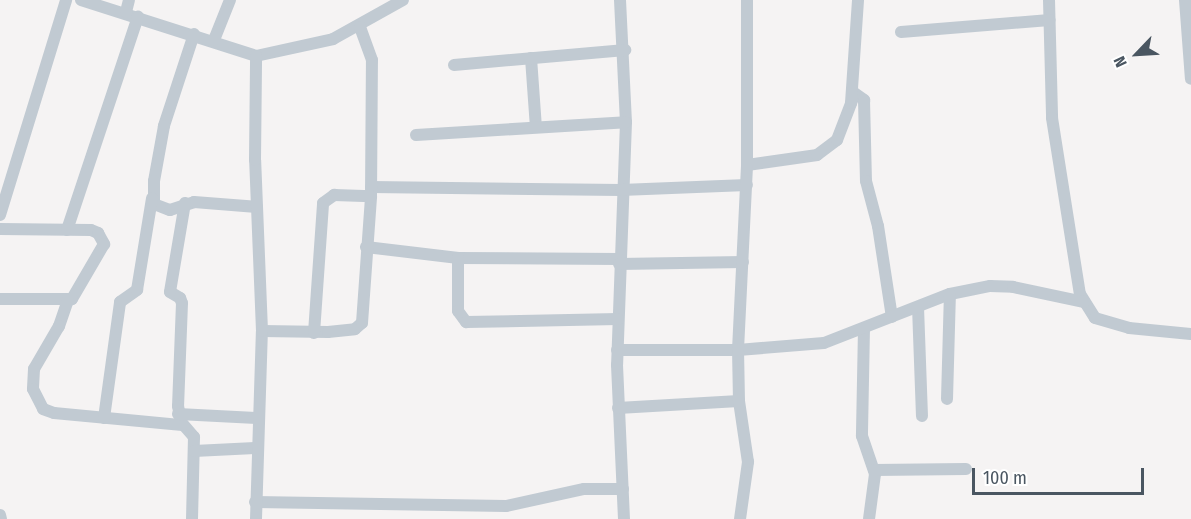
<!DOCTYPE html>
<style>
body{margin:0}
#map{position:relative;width:1191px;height:519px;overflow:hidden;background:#f5f3f3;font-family:"Fira Sans Condensed",sans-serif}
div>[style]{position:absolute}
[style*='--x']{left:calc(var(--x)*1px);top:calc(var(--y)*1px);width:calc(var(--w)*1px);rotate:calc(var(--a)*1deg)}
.minor>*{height:12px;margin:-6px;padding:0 6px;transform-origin:6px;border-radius:6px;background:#c1cad2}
span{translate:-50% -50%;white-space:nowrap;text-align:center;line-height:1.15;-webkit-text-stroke:4.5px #fff;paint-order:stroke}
.north{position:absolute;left:1107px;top:24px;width:60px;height:60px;-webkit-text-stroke:4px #fff;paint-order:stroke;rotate:245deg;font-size:16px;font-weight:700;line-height:24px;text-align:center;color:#4a5661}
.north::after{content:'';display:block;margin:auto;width:21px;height:27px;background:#4a5661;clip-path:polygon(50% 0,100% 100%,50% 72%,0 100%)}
.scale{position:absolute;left:972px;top:468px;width:172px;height:27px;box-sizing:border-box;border:3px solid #4a5661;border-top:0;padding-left:8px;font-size:18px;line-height:21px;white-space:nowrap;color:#4a5661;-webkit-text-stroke:4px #fff;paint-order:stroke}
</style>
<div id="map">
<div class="minor">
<div style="--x:81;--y:0;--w:184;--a:17.7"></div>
<div style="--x:256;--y:56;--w:79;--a:-12.4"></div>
<div style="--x:333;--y:39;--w:80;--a:-29.1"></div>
<div style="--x:620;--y:0;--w:122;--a:87.2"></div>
<div style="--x:626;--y:122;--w:243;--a:92.1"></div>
<div style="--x:617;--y:365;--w:154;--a:87.4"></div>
<div style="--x:1049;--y:0;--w:118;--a:88.5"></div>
<div style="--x:1052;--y:118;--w:178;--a:81"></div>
<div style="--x:1080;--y:294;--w:28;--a:58"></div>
<div style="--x:1095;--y:318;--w:35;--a:16"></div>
<div style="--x:1129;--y:328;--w:62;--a:5.5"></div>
<div style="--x:1185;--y:0;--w:79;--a:85.7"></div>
<div style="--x:126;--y:12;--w:12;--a:-76"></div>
<div style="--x:901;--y:32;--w:149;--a:-4.6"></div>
<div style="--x:194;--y:34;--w:97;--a:108.1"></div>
<div style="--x:164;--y:126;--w:56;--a:100.3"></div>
<div style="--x:154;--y:181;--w:23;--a:90"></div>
<div style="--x:154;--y:204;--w:17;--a:21"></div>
<div style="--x:170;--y:210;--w:25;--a:-18"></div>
<div style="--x:194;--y:202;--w:63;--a:4.5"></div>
<div style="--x:214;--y:40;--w:43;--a:-68.2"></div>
<div style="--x:531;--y:58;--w:69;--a:85.9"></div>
<div style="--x:454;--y:65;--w:172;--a:-5"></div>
<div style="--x:853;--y:92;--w:14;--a:36"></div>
<div style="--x:864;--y:100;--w:81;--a:88.6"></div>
<div style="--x:866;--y:181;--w:47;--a:75.1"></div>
<div style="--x:878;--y:226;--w:92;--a:81.3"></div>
<div style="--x:416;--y:135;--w:210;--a:-3.5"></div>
<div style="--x:747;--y:165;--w:71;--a:-8.1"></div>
<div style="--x:817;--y:155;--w:25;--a:-37"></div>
<div style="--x:837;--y:140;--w:40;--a:-69"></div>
<div style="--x:851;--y:103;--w:103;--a:-86.1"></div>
<div style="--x:371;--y:187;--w:250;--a:0.7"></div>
<div style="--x:621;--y:190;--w:126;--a:-2.3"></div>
<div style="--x:185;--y:203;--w:90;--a:99.6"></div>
<div style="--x:170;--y:292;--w:12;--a:31"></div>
<div style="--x:180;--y:298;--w:5;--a:68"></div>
<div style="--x:182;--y:303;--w:103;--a:92.2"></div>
<div style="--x:178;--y:406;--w:16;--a:79"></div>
<div style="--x:181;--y:422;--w:20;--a:49"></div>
<div style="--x:194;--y:437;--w:82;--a:91.4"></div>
<div style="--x:0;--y:215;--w:225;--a:-72.9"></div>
<div style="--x:0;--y:229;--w:91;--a:0.6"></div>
<div style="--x:91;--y:230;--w:8;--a:23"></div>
<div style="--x:98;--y:233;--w:13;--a:61"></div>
<div style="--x:104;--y:244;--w:64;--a:120.2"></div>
<div style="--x:72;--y:299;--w:72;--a:180"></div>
<div style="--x:67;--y:230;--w:225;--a:-71.6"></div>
<div style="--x:366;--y:247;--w:93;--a:6.8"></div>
<div style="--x:458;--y:258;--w:161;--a:0.4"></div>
<div style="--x:458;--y:258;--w:53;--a:90"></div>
<div style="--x:458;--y:311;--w:14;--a:54"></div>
<div style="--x:466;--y:322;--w:152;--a:-1.1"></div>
<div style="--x:619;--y:264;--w:124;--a:-0.9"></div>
<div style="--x:68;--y:300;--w:28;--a:109"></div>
<div style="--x:59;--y:326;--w:50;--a:120.2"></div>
<div style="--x:34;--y:369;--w:20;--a:93"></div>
<div style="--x:33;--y:389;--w:22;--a:63"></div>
<div style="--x:43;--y:409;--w:12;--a:20"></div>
<div style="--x:54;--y:413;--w:129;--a:5.4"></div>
<div style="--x:918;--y:307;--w:109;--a:87.9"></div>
<div style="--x:864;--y:328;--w:108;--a:91.1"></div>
<div style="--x:862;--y:436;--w:40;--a:71.1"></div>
<div style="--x:875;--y:474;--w:45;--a:97.6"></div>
<div style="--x:262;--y:331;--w:66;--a:0.9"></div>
<div style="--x:328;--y:332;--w:27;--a:-6"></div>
<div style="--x:355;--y:329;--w:9;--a:-41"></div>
<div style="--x:362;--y:323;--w:127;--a:-85.9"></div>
<div style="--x:371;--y:196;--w:136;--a:-89.6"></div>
<div style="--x:372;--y:60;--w:35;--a:-110"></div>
<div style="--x:314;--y:333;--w:130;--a:-86"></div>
<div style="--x:323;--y:203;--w:14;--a:-36"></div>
<div style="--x:334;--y:195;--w:37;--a:2"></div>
<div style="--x:617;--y:350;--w:121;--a:0"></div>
<div style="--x:738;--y:350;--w:86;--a:-4.7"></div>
<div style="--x:824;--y:343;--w:135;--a:-21.3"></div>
<div style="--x:950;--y:294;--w:41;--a:-11.3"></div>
<div style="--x:990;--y:286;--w:23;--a:2"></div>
<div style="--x:1013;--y:287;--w:73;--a:11.9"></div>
<div style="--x:947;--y:399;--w:105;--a:-88.4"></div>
<div style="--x:618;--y:408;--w:121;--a:-3.3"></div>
<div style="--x:178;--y:414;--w:79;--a:2.9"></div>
<div style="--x:104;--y:418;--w:117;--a:-82.1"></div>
<div style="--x:120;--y:302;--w:21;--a:-35"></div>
<div style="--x:137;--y:290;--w:93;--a:-80.7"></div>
<div style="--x:194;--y:451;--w:61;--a:-2.8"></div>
<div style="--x:874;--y:470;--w:92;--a:-0.6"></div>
<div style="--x:255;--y:502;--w:251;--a:0.9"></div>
<div style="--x:506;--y:506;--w:80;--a:-12.3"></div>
<div style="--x:584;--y:489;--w:39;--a:0"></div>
<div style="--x:0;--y:515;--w:4;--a:76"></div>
<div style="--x:256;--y:519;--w:188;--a:-88.2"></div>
<div style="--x:262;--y:331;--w:171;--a:-92.3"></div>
<div style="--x:255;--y:160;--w:104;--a:-89.4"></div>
<div style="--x:740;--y:519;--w:58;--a:-82"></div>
<div style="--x:748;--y:462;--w:62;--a:-98.4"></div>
<div style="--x:739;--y:401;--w:51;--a:-91.1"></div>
<div style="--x:738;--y:350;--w:185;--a:-87.2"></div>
<div style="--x:747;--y:165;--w:165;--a:-90"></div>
</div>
<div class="north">N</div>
<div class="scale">100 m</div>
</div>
